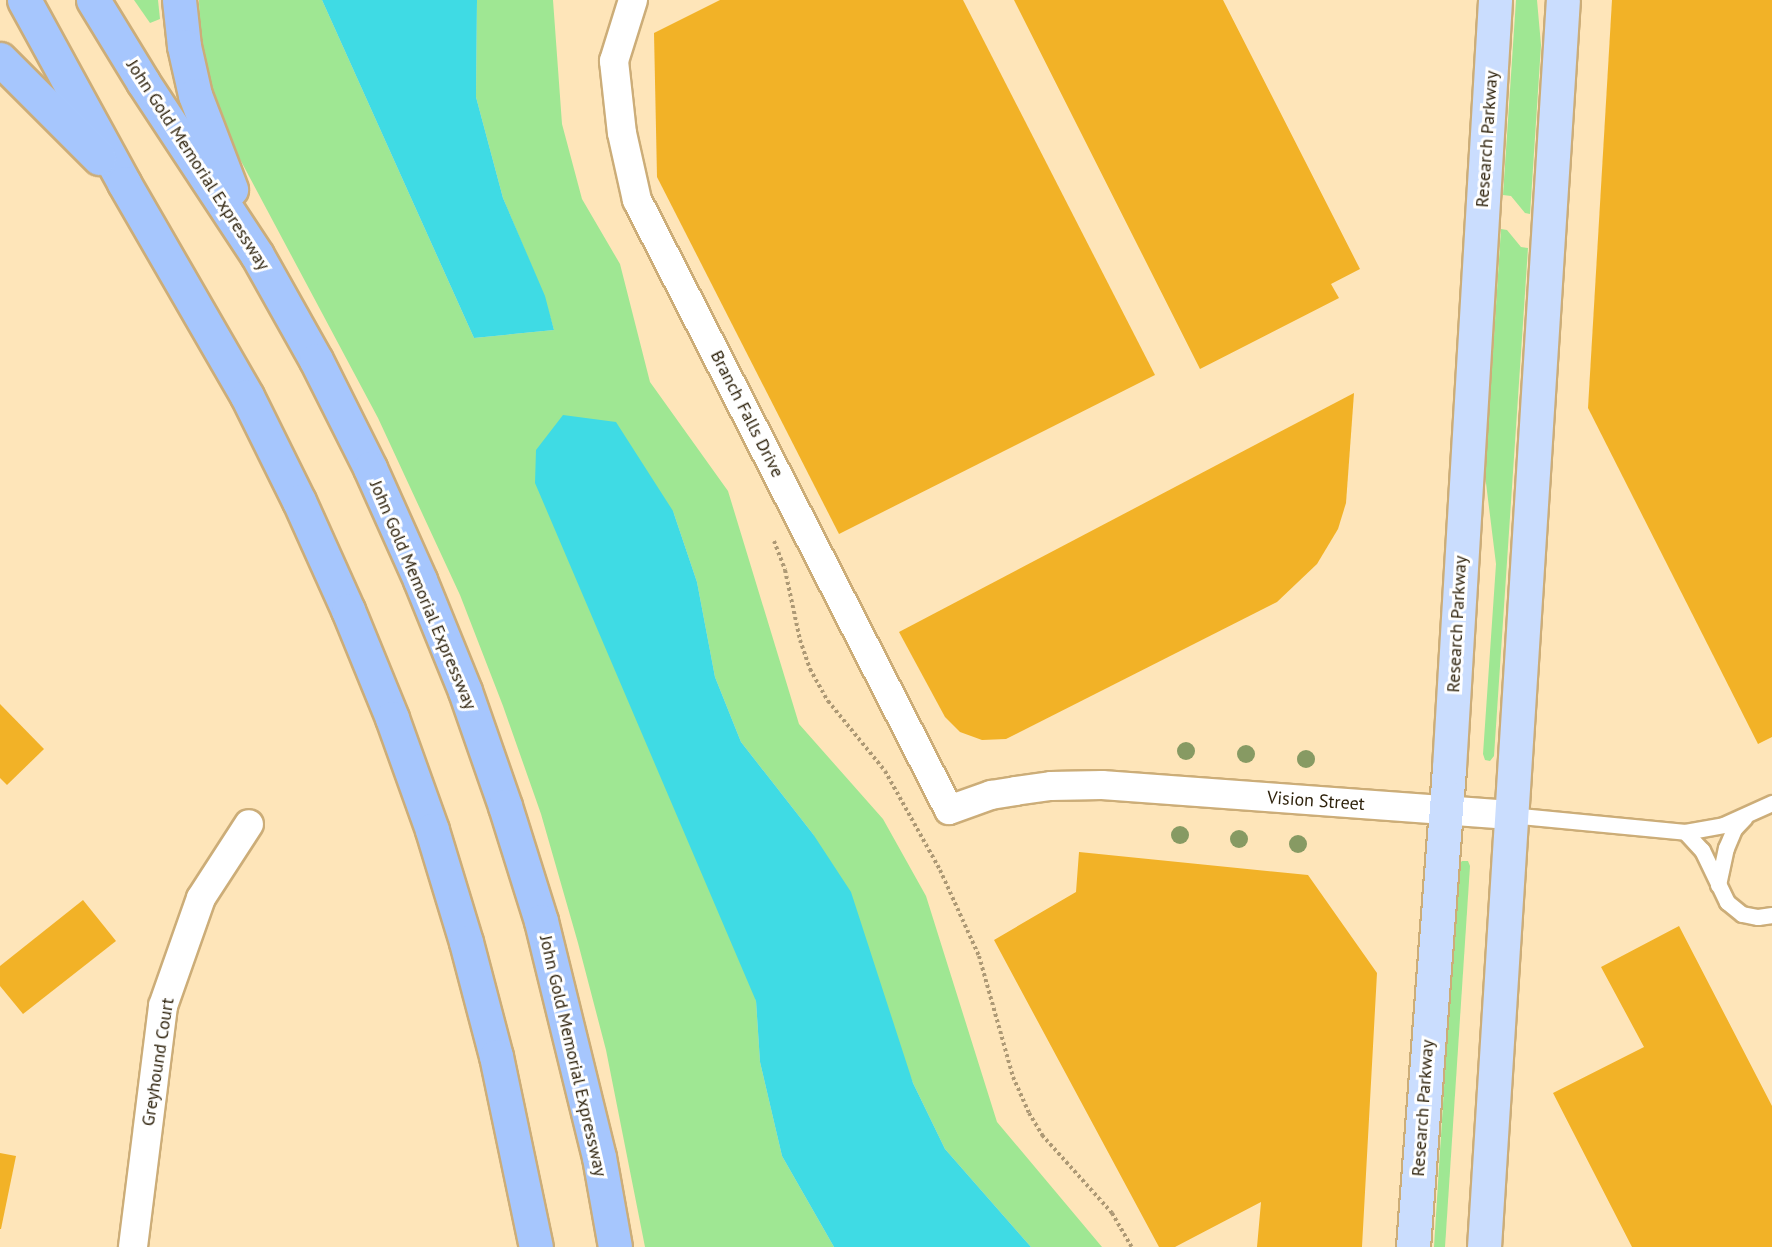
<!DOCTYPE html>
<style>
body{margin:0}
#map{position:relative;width:1772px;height:1247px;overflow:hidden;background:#fee5b9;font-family:"PT Sans",sans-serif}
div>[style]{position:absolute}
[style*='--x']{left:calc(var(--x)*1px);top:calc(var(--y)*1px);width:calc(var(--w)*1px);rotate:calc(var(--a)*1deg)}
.green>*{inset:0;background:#9fe793}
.water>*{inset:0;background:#3fdbe4}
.building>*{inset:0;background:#f2b227}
.path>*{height:4px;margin-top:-2px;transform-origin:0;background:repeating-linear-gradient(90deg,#ad9975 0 3px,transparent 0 6px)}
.roads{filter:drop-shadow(2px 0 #ccad78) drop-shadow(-2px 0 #ccad78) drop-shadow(0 2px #ccad78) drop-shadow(0 -2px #ccad78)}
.service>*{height:15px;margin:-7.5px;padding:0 7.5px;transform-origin:7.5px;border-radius:7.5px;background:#fff}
.minor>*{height:28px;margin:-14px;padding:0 14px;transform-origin:14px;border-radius:14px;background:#fff}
.primary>*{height:33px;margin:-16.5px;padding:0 16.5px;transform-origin:16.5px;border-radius:16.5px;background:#caddfe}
.motorway>*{height:33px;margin:-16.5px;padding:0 16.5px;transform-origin:16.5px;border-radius:16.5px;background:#a6c6fd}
.trees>*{width:18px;height:18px;margin:-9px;border-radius:50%;background:#879a63}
span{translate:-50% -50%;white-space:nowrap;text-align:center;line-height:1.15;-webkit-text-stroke:6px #fff;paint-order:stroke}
.street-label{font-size:18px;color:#2e220c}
</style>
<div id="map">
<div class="green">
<div style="clip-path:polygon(134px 0,158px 0,160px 19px,150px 23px)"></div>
<div style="clip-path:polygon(199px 0,322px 0,474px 338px,554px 330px,544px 296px,503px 198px,476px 97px,477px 0,553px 0,562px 124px,582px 199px,620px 264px,650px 382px,728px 491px,799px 724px,883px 819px,926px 896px,997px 1122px,1102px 1247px,1031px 1247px,945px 1149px,913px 1083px,813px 834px,741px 742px,715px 677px,697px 582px,673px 511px,756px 1001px,760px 1062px,782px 1156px,834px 1247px,645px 1247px,606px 1050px,578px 943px,541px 814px,503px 706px,460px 595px,378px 418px,218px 118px,209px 89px,200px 39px)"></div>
<div style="clip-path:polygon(1516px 0,1537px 0,1541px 45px,1530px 214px,1525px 213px,1511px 196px,1503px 195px)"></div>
<div style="clip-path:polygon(1501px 229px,1507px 230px,1521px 247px,1528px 248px,1494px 756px,1490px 761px,1485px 760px,1483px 754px,1496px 564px,1485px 475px)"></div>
<div style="clip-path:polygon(1462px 861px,1468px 861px,1470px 866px,1445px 1247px,1434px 1247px,1458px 865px)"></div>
</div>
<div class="water">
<div style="clip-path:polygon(322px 0,477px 0,476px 97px,503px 198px,545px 296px,554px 330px,474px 338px)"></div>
<div style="clip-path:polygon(563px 415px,616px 422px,673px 511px,697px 582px,715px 677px,741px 742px,813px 834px,851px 892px,913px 1083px,945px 1149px,1031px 1247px,834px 1247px,782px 1156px,760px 1062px,756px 1001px,535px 483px,536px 450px)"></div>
</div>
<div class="building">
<div style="clip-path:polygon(720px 0,963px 0,1155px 375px,839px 534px,657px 177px,654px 33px)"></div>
<div style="clip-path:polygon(1014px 0,1223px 0,1360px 269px,1331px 284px,1339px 298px,1200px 369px)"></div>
<div style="clip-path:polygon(1612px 0,1772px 0,1772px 737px,1758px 744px,1588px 408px)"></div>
<div style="clip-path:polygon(1354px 393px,1346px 503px,1338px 529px,1317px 564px,1277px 602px,1006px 739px,982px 740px,960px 732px,945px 717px,899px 632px)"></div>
<div style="clip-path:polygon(0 704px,44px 749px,7px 785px,0 778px)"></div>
<div style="clip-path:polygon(1079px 852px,1308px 875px,1377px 973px,1362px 1247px,1257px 1247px,1261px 1202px,1175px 1247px,1159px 1247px,994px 940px,1076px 892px)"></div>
<div style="clip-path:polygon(83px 900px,116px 941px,23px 1014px,0 986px,0 966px)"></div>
<div style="clip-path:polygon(1679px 926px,1772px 1106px,1772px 1247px,1632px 1247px,1553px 1093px,1644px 1047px,1601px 967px)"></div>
<div style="clip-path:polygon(0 1153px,16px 1156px,1px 1229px,0 1229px)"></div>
</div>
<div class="path">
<div style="--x:774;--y:541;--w:31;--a:69"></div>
<div style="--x:785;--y:570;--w:72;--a:77.9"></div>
<div style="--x:800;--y:640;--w:31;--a:71"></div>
<div style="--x:810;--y:669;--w:37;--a:61"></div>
<div style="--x:828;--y:701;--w:90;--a:50.8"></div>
<div style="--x:885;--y:771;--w:113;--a:60.9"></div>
<div style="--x:940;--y:870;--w:94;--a:65.6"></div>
<div style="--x:979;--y:956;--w:126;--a:74.3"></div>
<div style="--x:1013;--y:1077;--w:39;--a:66"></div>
<div style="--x:1029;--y:1113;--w:26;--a:59"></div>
<div style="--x:1042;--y:1135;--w:105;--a:48.1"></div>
<div style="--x:1112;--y:1213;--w:39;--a:60"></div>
</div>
<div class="roads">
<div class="service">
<div style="--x:1510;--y:815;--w:176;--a:5.5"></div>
<div style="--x:1685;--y:832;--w:39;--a:-10"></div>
<div style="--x:1723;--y:825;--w:54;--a:-24.2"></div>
<div style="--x:1685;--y:832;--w:25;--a:47"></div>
<div style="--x:1702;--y:850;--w:58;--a:64.3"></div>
<div style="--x:1727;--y:902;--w:19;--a:39"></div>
<div style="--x:1742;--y:914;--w:16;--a:11"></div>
<div style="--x:1758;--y:917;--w:14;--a:-8"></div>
<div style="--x:1718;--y:885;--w:38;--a:-78"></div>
<div style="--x:1726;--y:848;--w:21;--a:-67"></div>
<div style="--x:1734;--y:829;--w:16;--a:-47"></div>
</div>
<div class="minor">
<div style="--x:633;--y:0;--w:64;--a:107.3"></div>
<div style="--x:614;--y:61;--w:72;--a:83.7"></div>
<div style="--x:622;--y:133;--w:69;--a:77.4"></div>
<div style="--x:637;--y:200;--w:685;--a:62.91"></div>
<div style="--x:949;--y:810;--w:45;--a:-19.7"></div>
<div style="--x:991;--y:795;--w:24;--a:-9"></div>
<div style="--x:1015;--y:791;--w:36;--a:-8"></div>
<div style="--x:1051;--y:786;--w:51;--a:-1.1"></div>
<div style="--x:1102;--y:785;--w:409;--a:4.2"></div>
<div style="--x:133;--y:1247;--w:243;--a:-82.9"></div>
<div style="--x:163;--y:1006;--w:114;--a:-70.6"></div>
<div style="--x:201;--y:898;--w:88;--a:-57"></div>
</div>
<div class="primary">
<div style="--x:1413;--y:1247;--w:480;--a:-85.7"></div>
<div style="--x:1449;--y:768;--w:769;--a:-86.57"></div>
<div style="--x:1484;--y:1247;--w:1249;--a:-86.38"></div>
</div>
<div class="motorway">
<div style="--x:24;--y:0;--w:209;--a:61.3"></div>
<div style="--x:124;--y:183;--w:246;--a:60"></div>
<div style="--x:247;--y:396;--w:117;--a:63.7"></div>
<div style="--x:299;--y:501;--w:120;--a:65.8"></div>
<div style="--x:348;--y:610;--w:117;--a:67.8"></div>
<div style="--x:392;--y:718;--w:119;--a:70.3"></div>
<div style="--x:432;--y:830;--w:117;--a:73.1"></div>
<div style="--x:466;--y:942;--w:118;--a:75.3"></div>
<div style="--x:496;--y:1056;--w:195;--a:78.2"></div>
<div style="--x:93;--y:0;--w:96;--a:58.6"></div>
<div style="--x:143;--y:82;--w:207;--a:56.6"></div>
<div style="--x:257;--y:255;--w:120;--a:60.7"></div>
<div style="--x:316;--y:360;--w:121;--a:63.4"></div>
<div style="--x:370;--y:468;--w:123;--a:65.9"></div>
<div style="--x:420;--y:580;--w:120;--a:67.9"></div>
<div style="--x:465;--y:691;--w:122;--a:70.8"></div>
<div style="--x:505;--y:806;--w:121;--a:72.6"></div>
<div style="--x:541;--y:921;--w:243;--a:76.2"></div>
<div style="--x:599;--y:1157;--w:91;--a:79.9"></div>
<div style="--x:179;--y:0;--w:46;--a:83.8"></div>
<div style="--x:184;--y:46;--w:50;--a:77.3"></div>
<div style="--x:195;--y:95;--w:101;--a:69"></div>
<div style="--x:0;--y:59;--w:140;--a:45"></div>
</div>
</div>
<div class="trees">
<div style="left:1186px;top:751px"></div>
<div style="left:1246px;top:754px"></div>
<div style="left:1306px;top:759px"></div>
<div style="left:1180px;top:835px"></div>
<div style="left:1239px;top:839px"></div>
<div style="left:1298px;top:844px"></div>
</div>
<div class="street-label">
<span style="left:1487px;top:139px;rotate:-86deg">Research Parkway</span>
<span style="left:198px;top:165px;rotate:57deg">John Gold Memorial Expressway</span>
<span style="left:747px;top:414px;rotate:63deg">Branch Falls Drive</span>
<span style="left:423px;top:595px;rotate:67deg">John Gold Memorial Expressway</span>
<span style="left:1457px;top:624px;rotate:-87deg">Research Parkway</span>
<span style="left:1316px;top:801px;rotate:4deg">Vision Street</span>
<span style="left:573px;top:1056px;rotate:77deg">John Gold Memorial Expressway</span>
<span style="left:158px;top:1062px;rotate:-81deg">Greyhound Court</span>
<span style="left:1423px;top:1108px;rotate:-86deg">Research Parkway</span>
</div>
</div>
